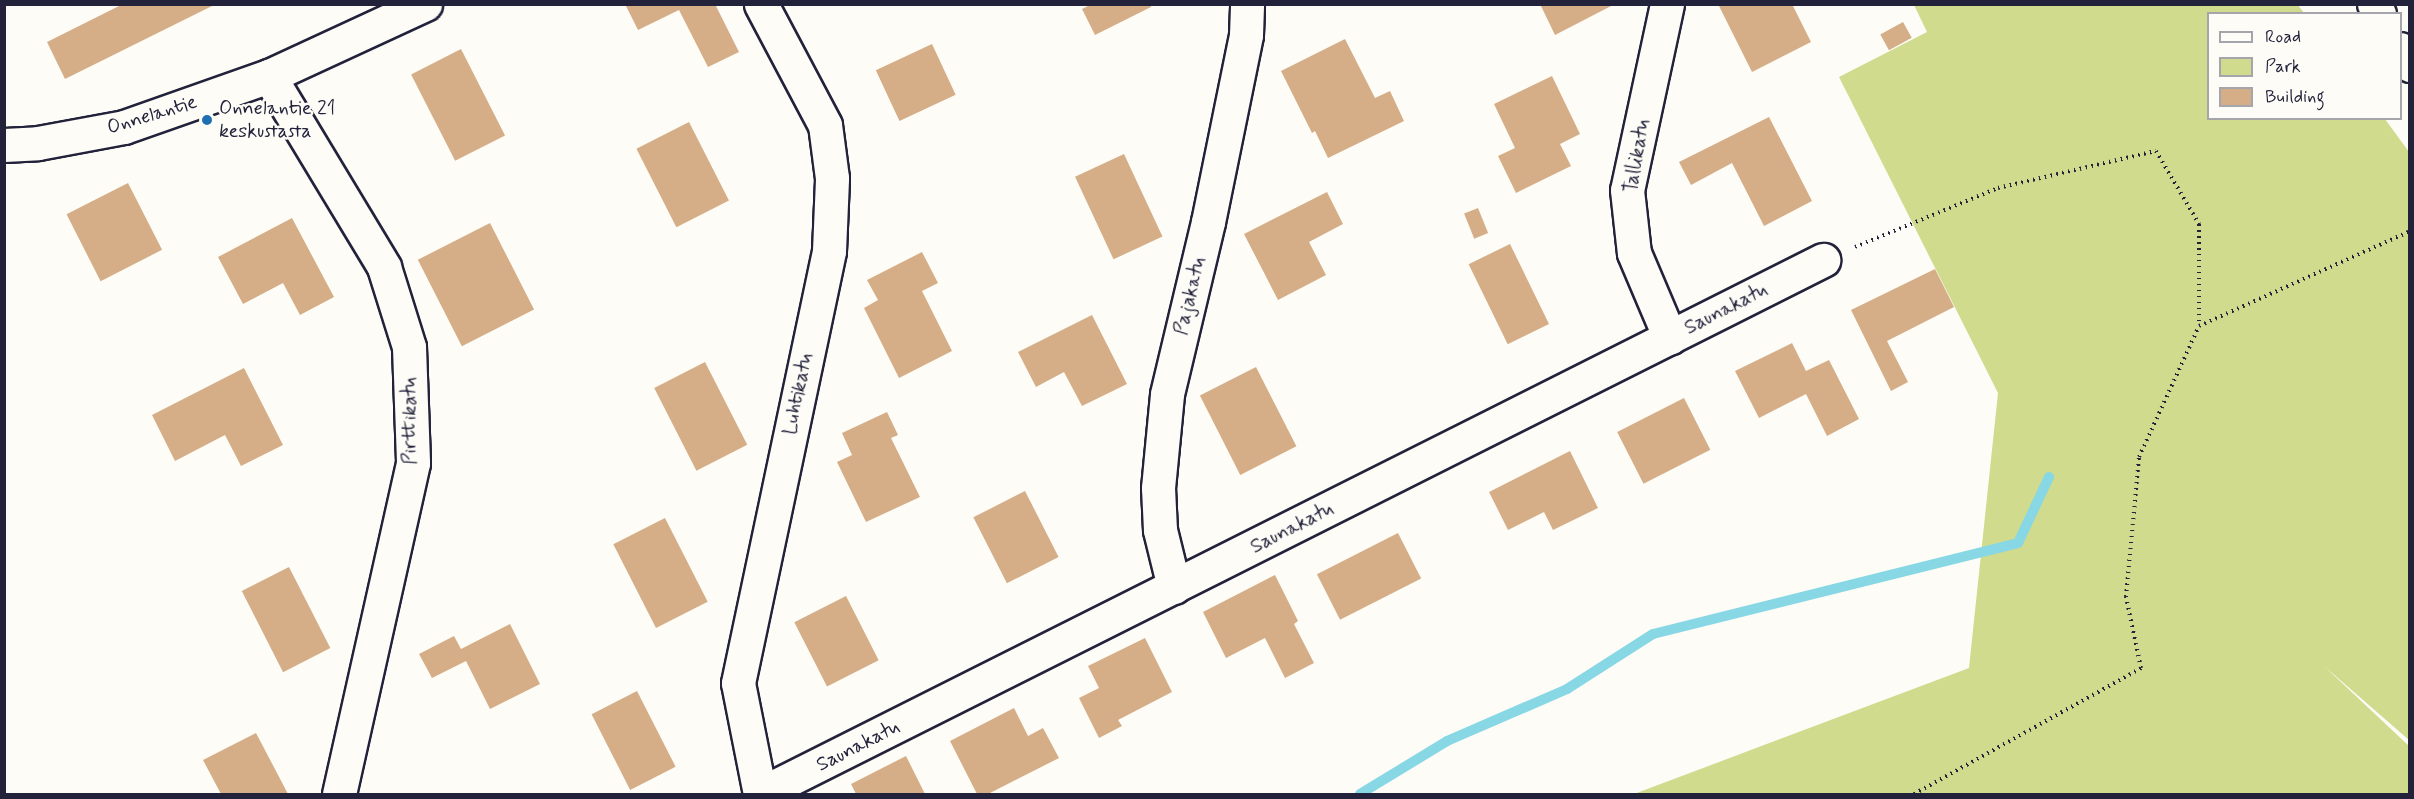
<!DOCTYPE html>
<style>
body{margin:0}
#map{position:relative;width:2414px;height:799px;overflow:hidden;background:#fdfcf7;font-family:Mynerve,sans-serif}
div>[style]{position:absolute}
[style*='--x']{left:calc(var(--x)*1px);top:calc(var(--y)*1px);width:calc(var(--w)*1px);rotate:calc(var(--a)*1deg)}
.green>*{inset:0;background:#d0db8e}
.stream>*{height:10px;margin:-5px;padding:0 5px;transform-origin:5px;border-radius:5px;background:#88d7e5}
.building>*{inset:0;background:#d5ae87;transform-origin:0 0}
.path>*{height:4px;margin-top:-2px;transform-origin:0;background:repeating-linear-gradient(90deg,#22223b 0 1.5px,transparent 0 6px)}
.roads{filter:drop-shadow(2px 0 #22223b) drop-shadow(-2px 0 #22223b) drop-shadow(0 2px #22223b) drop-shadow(0 -2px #22223b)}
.minor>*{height:33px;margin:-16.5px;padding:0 16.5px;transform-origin:16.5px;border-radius:16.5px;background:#fdfcf7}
.dots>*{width:16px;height:16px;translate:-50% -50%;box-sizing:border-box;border:3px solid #fdfcf7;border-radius:50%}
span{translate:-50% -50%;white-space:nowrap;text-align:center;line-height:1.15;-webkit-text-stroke:5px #fdfcf7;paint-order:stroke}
.poi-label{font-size:20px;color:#22223b}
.left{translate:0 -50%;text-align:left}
.street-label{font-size:20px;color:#22223b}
.frame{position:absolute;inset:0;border:6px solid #22223b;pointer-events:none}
.legend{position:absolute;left:2207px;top:12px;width:195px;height:108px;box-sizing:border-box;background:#fdfcf7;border:2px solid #a5a5ac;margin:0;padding:8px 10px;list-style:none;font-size:18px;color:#22223b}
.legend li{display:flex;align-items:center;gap:12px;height:30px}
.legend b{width:30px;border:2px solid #a5a5ac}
</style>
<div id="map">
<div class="green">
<div style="clip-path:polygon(1914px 5px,2298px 5px,2304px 13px,2208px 14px,2208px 118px,2385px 119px,2409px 152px,2409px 740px,2324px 666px,2409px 746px,2409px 794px,1634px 794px,1969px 668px,1998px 393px,1839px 77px,1927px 32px)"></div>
</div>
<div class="stream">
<div style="--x:1360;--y:794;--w:102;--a:-31.3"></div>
<div style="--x:1447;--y:741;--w:131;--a:-23.4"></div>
<div style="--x:1567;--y:689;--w:102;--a:-32.6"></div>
<div style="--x:1653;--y:634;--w:376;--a:-14"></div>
<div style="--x:2018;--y:543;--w:73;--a:-64.8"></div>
</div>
<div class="building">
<div style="clip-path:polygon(123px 4px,212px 6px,65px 79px,47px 42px)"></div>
<div style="clip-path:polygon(625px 4px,715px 4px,739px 52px,708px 67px,679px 10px,638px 30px)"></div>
<div style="clip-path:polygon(1092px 4px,1150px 4px,1151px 7px,1095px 35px,1082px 9px)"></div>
<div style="clip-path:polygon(1540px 4px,1615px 4px,1555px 35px)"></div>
<div style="clip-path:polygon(1718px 4px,1792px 4px,1811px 42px,1752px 72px)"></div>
<div style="left:1903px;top:22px;width:18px;height:26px;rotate:61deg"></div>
<div style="clip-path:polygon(1345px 39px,1375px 98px,1390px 91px,1404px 121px,1328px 158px,1315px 131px,1312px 133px,1281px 71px)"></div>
<div style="left:932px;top:44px;width:56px;height:62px;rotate:65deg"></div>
<div style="left:461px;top:49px;width:97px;height:56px;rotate:63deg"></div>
<div style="clip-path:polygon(1552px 76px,1580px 134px,1560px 144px,1571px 166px,1516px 193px,1498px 156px,1515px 148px,1494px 104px)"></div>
<div style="clip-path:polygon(1769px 117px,1812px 201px,1764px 226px,1732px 163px,1691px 185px,1679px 162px)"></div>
<div style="left:689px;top:122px;width:88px;height:59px;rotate:63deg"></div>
<div style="left:1124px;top:154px;width:91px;height:54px;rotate:65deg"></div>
<div style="left:128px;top:183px;width:75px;height:69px;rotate:63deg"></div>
<div style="clip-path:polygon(1327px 192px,1343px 224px,1309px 242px,1326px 275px,1278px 300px,1244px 234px)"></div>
<div style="left:1478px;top:208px;width:27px;height:15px;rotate:68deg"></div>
<div style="clip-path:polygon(292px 218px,334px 297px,300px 315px,283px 283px,243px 304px,218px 257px)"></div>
<div style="left:490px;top:223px;width:97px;height:81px;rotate:63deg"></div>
<div style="left:1510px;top:244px;width:89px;height:46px;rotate:64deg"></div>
<div style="clip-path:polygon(922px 252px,938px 283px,922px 291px,952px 351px,899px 378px,864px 308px,878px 300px,867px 280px)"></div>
<div style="clip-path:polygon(1935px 269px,1954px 307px,1887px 341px,1908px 382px,1891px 391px,1851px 310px)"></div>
<div style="clip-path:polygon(1092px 315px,1127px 384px,1082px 406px,1064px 372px,1036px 387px,1018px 352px)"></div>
<div style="clip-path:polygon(1792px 343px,1806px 371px,1829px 360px,1859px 419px,1827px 436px,1806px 394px,1759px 418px,1735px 371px)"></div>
<div style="left:705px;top:362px;width:93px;height:57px;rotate:63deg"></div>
<div style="left:1256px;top:367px;width:89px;height:63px;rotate:63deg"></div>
<div style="clip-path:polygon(244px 368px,283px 445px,241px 466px,225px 435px,175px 461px,152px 415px)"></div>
<div style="left:1684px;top:398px;width:58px;height:75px;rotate:63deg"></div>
<div style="clip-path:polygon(887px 412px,898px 435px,891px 438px,920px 497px,866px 522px,837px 462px,852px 455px,842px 433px)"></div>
<div style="clip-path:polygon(1570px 451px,1598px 508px,1553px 530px,1544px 512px,1508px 530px,1489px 492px)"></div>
<div style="left:1025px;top:491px;width:74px;height:58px;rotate:63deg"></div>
<div style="left:665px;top:518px;width:94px;height:58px;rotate:63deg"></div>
<div style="left:1398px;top:533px;width:51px;height:91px;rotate:63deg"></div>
<div style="left:289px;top:567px;width:91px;height:53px;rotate:63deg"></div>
<div style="clip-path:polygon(1275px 575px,1298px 621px,1294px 624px,1314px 663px,1285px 678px,1265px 638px,1226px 658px,1203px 612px)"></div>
<div style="left:846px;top:596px;width:72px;height:58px;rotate:63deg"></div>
<div style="clip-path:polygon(510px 624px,540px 684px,490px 709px,466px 661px,432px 678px,419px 654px,454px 636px,461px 649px)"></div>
<div style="clip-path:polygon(1145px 638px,1172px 692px,1118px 720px,1122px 726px,1099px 738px,1079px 698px,1099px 688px,1088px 666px)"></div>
<div style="left:637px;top:691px;width:85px;height:51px;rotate:63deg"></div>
<div style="clip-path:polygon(1014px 708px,1028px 736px,1043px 728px,1059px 758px,988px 794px,977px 794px,950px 741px)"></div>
<div style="clip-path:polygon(256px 733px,288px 794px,221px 794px,203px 760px)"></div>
<div style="clip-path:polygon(906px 756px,925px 794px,856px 794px,851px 784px)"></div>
</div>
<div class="path">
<div style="--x:1855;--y:247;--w:155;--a:-22.4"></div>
<div style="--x:1998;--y:188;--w:162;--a:-13.2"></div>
<div style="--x:2156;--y:151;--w:85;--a:59.5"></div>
<div style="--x:2199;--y:224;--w:102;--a:90"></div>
<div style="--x:2199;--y:326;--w:231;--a:-24.2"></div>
<div style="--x:1914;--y:794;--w:260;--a:-29"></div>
<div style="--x:2141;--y:668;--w:73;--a:-101.9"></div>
<div style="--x:2126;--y:597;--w:141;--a:-84.7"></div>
<div style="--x:2139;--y:457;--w:144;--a:-65.4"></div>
</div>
<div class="roads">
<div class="minor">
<div style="--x:1667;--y:4;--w:190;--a:102.1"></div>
<div style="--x:1627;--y:190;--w:63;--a:83.7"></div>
<div style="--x:1634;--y:253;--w:92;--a:67"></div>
<div style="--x:2374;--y:4;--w:11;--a:63"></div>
<div style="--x:2400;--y:49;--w:19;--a:58"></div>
<div style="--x:269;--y:76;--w:223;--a:58.9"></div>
<div style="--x:384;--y:267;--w:84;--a:72.6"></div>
<div style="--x:409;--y:347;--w:116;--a:88"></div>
<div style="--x:413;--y:463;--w:339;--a:102.6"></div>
<div style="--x:4;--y:145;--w:34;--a:-3"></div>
<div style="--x:38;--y:143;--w:87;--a:-10.5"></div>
<div style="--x:124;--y:127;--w:154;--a:-19.4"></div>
<div style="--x:269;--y:76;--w:172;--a:-24.8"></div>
<div style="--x:1174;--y:587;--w:59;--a:-103.8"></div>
<div style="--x:1160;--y:530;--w:42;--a:-92.7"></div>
<div style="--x:1158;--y:488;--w:94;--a:-84.5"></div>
<div style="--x:1167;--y:394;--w:177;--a:-76.6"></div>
<div style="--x:1208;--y:222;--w:191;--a:-78.5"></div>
<div style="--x:1246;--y:35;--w:31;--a:-88"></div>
<div style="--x:760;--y:794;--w:1190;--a:-26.67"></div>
<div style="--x:760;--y:794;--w:113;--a:-101.2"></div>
<div style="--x:738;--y:683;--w:441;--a:-78.1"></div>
<div style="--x:829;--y:251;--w:73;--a:-87.6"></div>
<div style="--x:832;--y:178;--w:53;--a:-97.5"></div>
<div style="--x:825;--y:125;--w:137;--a:-117.9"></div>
</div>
</div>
<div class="dots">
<div style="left:207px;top:120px;background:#1f6fb2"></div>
</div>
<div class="poi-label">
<span class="left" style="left:219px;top:120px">Onnelantie 21<br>keskustasta</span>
</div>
<div class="street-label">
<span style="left:152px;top:115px;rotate:-17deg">Onnelantie</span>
<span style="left:1637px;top:156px;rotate:-80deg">Tallikatu</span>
<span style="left:1190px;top:296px;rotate:-76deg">Pajakatu</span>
<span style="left:1726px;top:309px;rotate:-27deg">Saunakatu</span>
<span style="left:798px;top:394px;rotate:-78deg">Luhtikatu</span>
<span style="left:410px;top:421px;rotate:-90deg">Pirttikatu</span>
<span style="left:1292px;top:528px;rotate:-27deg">Saunakatu</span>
<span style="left:858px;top:746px;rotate:-27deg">Saunakatu</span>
</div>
<div class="frame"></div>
<ul class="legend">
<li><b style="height:8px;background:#fdfcf7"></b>Road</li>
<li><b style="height:16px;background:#d0db8e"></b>Park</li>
<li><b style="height:16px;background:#d5ae87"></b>Building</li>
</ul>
</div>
